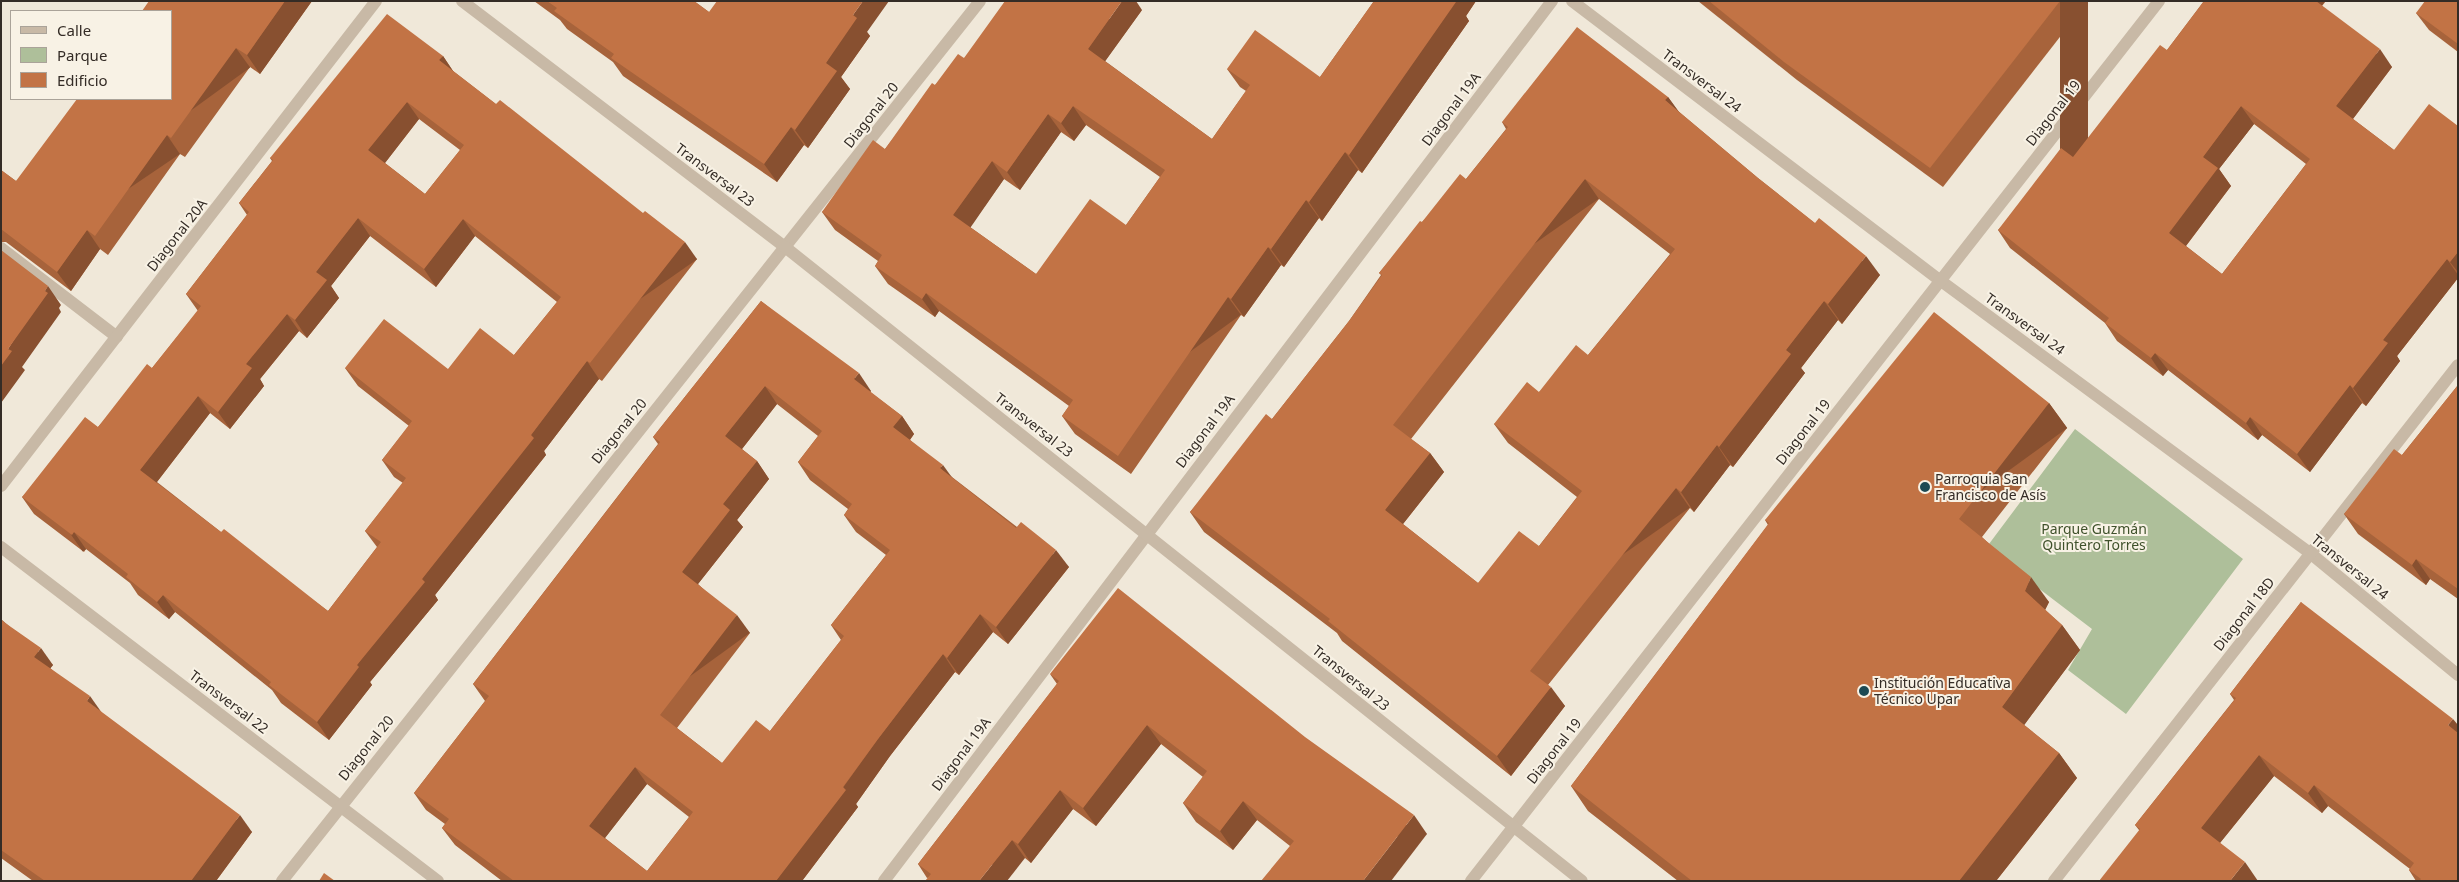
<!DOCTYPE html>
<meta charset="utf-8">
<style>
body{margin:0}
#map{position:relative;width:2459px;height:882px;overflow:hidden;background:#f0e8d9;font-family:"Noto Sans",sans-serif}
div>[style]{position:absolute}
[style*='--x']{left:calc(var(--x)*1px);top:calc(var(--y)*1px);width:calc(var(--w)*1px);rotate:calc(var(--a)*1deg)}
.green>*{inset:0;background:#aebf9a}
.service>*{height:12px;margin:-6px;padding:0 6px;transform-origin:6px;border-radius:6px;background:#c8b9a6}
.minor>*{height:12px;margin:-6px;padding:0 6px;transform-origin:6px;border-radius:6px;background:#c8b9a6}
.tertiary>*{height:12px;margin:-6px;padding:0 6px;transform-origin:6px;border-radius:6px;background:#c8b9a6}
.wall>*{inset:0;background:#a7633b}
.shaded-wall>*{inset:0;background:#885030;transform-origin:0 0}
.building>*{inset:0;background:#c27345}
.dots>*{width:14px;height:14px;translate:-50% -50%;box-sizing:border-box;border:2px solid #f8f2e5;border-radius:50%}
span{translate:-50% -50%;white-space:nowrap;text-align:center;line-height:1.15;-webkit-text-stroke:4px #f8f2e5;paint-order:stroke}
.street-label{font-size:14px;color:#342c26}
.poi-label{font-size:14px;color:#342c26}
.left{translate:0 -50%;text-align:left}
.park-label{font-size:14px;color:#3f512b}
.frame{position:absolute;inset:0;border:2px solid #342c26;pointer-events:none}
.legend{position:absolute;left:10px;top:10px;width:162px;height:90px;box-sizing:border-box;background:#f8f2e5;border:1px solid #aaa399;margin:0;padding:6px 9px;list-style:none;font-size:15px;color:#342c26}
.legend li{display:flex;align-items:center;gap:10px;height:25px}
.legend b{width:25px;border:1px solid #aaa399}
</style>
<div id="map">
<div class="green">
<div style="clip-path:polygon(2075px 429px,2243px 559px,2126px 714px,2068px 670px,2092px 629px,1986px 548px)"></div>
</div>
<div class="service">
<div style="--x:1;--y:248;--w:146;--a:37.5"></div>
</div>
<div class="minor">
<div style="--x:1572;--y:1;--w:463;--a:37.2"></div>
<div style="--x:1941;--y:281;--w:458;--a:36.4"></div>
<div style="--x:2310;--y:553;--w:192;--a:39.5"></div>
<div style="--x:1;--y:486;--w:613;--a:-52.29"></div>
<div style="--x:1;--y:547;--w:550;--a:37.39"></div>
<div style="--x:282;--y:881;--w:1123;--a:-51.58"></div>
<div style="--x:884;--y:881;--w:1105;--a:-52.8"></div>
<div style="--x:1471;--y:881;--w:1117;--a:-51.98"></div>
<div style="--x:2054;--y:881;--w:655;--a:-51.94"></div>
</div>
<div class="tertiary">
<div style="--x:462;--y:1;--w:406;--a:37.3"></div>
<div style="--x:785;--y:247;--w:1018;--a:38.5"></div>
</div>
<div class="wall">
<div style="clip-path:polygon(149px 1px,312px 1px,260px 74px,250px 67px,185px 157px,180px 154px,108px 255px,100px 249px,71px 291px,6px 242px,1px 242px,1px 170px,16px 181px,171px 99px)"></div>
<div style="clip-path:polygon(534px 1px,694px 1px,709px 12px,867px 32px,870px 36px,841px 77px,850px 89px,808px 148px,804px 145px,777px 182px,623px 76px,613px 62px,567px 29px,560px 20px)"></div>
<div style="clip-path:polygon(evenodd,1374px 1px,1476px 1px,1466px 16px,1469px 21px,1362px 173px,1358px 170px,1322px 221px,1319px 218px,1284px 267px,1281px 265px,1244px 317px,1241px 315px,1131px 474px,1075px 434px,1062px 416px,1069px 406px,939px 311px,935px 317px,888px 284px,875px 266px,878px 261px,835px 230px,822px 212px,885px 149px,935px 85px,964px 58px,1142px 10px,1105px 61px,1212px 139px,1246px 91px,1240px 87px,1227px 69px,1320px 77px,1374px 1px,1086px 125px,1160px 177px,1126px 225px,1036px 274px,970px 227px,1004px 179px,1020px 190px,1061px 132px,1074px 141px,1086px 125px)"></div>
<div style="clip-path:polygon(1698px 1px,2088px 1px,1943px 187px,1797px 80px)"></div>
<div style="clip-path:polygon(evenodd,2204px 1px,2326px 1px,2322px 6px,2392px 67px,2353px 119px,2394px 150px,2458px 126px,2458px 278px,2397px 356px,2400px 361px,2366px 406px,2362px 403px,2310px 472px,2262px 435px,2258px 440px,2168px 370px,2163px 376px,2117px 341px,2105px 323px,2010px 248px,1998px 230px,2073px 157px,2167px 50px,2204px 1px,2254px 124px,2306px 164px,2222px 274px,2186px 246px,2231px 186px,2219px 169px,2254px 124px)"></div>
<div style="clip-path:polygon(2458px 1px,2458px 52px,2429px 30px,2416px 13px)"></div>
<div style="clip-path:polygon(evenodd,443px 56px,453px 71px,697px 259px,602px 381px,599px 379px,544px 451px,546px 455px,435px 595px,438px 600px,370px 682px,372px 685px,329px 740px,281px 703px,272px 690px,175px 612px,169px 619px,138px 595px,130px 583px,86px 549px,84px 552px,34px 514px,22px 497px,98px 427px,152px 368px,198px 311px,186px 294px,247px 215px,239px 203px,272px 161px,270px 158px,443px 56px,419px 119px,460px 150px,425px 194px,385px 163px,419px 119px,443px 56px,370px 236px,436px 287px,475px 236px,557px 302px,514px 355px,448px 369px,345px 368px,358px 386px,409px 426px,382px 460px,394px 477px,403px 483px,365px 531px,377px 547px,328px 611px,221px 532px,157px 482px,210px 413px,230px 429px,264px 386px,260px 379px,299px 331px,307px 338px,339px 298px,331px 286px,370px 236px)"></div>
<div style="clip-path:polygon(evenodd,1668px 97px,1678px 111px,1758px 178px,1880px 275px,1842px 324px,1838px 320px,1801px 368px,1805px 373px,1733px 467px,1730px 465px,1694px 512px,1690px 508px,1548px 685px,1565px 706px,1511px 776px,1342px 641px,1337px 633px,1204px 532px,1190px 512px,1272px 419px,1349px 321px,1381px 275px,1379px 273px,1422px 222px,1466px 179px,1506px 129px,1502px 122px,1668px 97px,1599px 199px,1670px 254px,1588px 355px,1539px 392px,1494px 424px,1508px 443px,1577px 497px,1539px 546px,1478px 583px,1403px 524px,1444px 472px,1430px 453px,1411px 439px,1599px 199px)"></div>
<div style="clip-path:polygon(evenodd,761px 301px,871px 391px,870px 392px,902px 416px,914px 434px,910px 440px,952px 477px,1069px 567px,1008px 644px,993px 632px,959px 675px,955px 672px,890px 756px,856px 804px,858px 807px,802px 881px,502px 881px,455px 845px,442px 828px,445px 824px,426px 810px,414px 793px,485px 701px,473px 684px,658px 444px,653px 437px,761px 301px,777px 404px,818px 436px,798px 462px,810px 480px,848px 509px,844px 515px,856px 532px,886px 555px,831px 625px,841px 640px,770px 731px,722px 763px,677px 728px,750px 633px,698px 584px,743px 527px,737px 520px,769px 479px,757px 461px,742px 449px,777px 404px,761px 301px,647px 784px,689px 817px,647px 871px,605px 838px,647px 784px)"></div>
<div style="clip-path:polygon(2458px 385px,2458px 599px,2430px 579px,2426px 585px,2358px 534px,2344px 514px,2402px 455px)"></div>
<div style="clip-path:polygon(2049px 403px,2067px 428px,1982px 537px,2049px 602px,2045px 610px,2062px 625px,2080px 650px,2024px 725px,2059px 753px,2077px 778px,1996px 881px,1678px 881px,1588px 811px,1571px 786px,1768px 525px,1765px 520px)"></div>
<div style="clip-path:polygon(2301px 602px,2458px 881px,2416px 881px,2409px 870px,2410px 869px,2328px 806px,2322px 813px,2274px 776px,2220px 843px,2139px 830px,2135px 825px,2234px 700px,2230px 694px)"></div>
<div style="clip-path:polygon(1px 619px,53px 665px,50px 668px,102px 713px,252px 832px,216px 881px,33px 881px,1px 858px)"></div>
<div style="clip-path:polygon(1050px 674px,1427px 834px,1290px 846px,1257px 820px,1233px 850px,1196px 822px,1183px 803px,1203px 777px,1161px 744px,1096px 826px,1073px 809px,1031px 863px,1025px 858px,927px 878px,918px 864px,1057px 684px)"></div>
</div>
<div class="shaded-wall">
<div style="clip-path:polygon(285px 1px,312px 1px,260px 74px,247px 55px)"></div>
<div style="clip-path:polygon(863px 1px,889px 1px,867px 32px,870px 36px,841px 77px,850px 89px,808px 148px,795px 130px,826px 63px,853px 15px)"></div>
<div style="clip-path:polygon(1122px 1px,1136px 1px,1142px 10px,1101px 67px,1088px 49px)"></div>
<div style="clip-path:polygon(1453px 1px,1476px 1px,1466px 16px,1469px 21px,1362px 173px,1349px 155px)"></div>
<div style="left:2060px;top:1px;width:28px;height:212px"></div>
<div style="clip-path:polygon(2311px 1px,2325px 1px,2318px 11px)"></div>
<div style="left:236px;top:48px;width:24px;height:111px;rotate:54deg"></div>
<div style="clip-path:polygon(2380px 49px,2392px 67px,2349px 124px,2336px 106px)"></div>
<div style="clip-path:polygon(443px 56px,455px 74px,439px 60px)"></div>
<div style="clip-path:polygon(1668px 97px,1682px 116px,1665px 100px)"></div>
<div style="clip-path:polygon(407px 102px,419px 119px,381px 168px,368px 150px)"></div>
<div style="clip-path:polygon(1073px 106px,1086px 125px,1074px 141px,1061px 123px)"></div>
<div style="clip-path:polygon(2241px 106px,2254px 124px,2219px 169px,2231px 186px,2182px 251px,2169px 233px,2203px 157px)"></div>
<div style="clip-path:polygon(1048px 114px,1061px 132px,1020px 190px,1007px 172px)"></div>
<div style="clip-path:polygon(791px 127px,804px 145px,777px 182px,764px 164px)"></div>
<div style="left:167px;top:135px;width:23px;height:124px;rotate:56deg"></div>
<div style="clip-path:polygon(1345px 152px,1358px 170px,1322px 221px,1309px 202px)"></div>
<div style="clip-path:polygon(992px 161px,1004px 179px,966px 234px,953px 215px)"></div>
<div style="left:1585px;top:179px;width:24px;height:312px;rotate:55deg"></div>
<div style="clip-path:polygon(1306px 200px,1319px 218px,1284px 267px,1271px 249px)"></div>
<div style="clip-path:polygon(358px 218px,370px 236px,331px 286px,339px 298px,307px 338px,295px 320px,316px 272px)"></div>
<div style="clip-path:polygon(463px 219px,475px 236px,436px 287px,424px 269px)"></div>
<div style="clip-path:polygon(87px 230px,100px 249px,71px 291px,57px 272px)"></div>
<div style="left:685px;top:242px;width:21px;height:154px;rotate:55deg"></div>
<div style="clip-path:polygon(1268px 247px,1281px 265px,1244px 317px,1231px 299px)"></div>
<div style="clip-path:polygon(2458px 252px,2458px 272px,2450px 262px)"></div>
<div style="clip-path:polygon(1866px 256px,1880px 275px,1842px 324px,1828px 304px)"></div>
<div style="clip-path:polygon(2447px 259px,2458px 275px,2458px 278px,2397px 356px,2400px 361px,2366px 406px,2353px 388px,2383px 340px)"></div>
<div style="clip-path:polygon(48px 286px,61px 305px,59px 308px,61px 312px,22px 367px,25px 370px,1px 403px,1px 366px,8px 349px)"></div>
<div style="clip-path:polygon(926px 293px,939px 311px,935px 317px,922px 299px)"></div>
<div style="left:1228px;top:297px;width:22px;height:193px;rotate:54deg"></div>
<div style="clip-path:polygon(1824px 301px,1838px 320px,1801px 368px,1805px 373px,1733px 467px,1719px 447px,1786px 350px)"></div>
<div style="clip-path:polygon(287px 314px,299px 331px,260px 379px,264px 386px,230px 429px,218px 412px,246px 364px)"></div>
<div style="clip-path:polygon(2155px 353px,2168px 370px,2163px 376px,2151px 358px)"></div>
<div style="clip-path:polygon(587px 361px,599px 379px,544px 451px,546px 455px,435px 595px,438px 600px,370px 682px,372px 685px,329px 740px,317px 722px,357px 665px)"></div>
<div style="clip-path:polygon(859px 373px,871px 391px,866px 397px,854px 379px)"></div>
<div style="clip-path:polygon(2350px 385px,2362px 403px,2310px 472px,2297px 454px)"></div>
<div style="clip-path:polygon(765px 386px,777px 404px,738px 454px,725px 436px)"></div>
<div style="clip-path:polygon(198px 396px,210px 413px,153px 487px,140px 470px)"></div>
<div style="left:2049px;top:403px;width:31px;height:147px;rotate:54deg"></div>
<div style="clip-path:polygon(902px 416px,914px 434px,906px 445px,893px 427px)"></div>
<div style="clip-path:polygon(2250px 417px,2262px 435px,2258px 440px,2246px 423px)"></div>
<div style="clip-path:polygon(1717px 445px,1730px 465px,1694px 512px,1681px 492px)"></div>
<div style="clip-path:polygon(1430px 453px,1444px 472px,1399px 529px,1385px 510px)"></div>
<div style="clip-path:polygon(757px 461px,769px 479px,737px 520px,743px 527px,694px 589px,682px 572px,723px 504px)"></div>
<div style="clip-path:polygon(943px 465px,956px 483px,940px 468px)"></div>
<div style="left:1676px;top:488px;width:24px;height:234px;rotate:55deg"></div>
<div style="left:74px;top:532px;width:21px;height:4px;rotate:55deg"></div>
<div style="clip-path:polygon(1056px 550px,1069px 567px,1008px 644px,996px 627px)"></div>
<div style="clip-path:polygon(2416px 559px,2430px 579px,2426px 585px,2412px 565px)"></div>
<div style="clip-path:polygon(2031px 577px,2049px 602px,2042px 616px,2025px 591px)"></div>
<div style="clip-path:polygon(163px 595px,175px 612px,169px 619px,157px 602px)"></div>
<div style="clip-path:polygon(980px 614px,993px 632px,959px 675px,947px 658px)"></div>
<div style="left:737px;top:615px;width:22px;height:126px;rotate:54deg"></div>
<div style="clip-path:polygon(2062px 625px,2080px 650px,2019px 732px,2002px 707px)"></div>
<div style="clip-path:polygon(41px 648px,53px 665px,46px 674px,34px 657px)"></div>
<div style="clip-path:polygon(943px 654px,955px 672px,890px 756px,856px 804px,858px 807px,802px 881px,776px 881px,878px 739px)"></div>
<div style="clip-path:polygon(1551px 687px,1565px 706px,1511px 776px,1497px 756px)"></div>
<div style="clip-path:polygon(90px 696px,102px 713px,87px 701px)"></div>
<div style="clip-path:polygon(2453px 719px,2458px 725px,2458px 739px,2448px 725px)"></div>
<div style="clip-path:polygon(1147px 725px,1161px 744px,1096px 826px,1083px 808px)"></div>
<div style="clip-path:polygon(2059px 753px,2077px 778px,1996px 881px,1959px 881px)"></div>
<div style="clip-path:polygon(2259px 755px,2274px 776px,2215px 849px,2201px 828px)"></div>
<div style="clip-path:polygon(635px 767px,647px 784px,601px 843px,589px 826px)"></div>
<div style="clip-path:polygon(2314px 785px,2328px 806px,2322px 813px,2308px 793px)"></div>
<div style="clip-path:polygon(1060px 790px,1073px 809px,1031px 863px,1018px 844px)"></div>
<div style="clip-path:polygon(1243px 801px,1257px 820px,1233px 850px,1220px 831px)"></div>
<div style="clip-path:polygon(240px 815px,252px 832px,216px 881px,191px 881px)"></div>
<div style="clip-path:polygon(1414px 815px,1427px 834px,1391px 881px,1363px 881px)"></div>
<div style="clip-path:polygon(1012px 840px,1025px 858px,1007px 881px,979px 881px)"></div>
<div style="clip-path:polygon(2245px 862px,2258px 881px,2230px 881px)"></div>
</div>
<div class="building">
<div style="clip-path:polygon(149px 1px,285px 1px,247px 55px,236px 48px,171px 138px,167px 135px,95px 236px,87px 230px,57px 272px,1px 229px,1px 170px,16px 181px,77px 99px,171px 99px,171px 11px,142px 11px)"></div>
<div style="clip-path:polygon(547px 1px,694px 1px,709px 12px,717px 1px,863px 1px,853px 15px,857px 18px,826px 63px,837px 71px,795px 130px,791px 127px,764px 164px,611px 58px,614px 54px,554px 11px,557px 8px)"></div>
<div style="clip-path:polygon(evenodd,1005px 1px,1122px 1px,1088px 49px,1212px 139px,1250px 85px,1227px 69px,1255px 30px,1320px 77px,1374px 1px,1454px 1px,1456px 2px,1349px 155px,1345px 152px,1309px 202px,1306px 200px,1271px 249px,1268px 247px,1231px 299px,1228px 297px,1118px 456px,1062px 416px,1073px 400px,926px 293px,922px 299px,875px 266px,882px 255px,822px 212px,873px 140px,885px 149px,932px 83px,935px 85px,958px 54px,964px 58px,1005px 1px,1073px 106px,1165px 170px,1126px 225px,1090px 199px,1036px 274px,953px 215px,992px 161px,1007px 172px,1048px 114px,1061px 123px,1073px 106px)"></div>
<div style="clip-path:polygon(1709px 1px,2060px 1px,1930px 168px,1784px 62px)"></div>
<div style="clip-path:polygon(evenodd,2204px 1px,2316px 1px,2380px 49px,2336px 106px,2394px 150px,2429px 104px,2458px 126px,2458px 252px,2450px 262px,2447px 259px,2383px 340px,2388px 343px,2353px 388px,2350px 385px,2297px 454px,2250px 417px,2246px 423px,2155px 353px,2151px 358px,2105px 323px,2109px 318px,1998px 230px,2061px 148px,2073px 157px,2160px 45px,2167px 50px,2204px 1px,2241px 106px,2310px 159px,2222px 274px,2169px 233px,2218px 168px,2203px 157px,2241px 106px)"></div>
<div style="clip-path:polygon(2425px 1px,2458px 1px,2458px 44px,2416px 13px)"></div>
<div style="clip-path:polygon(evenodd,387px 14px,443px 56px,439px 60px,496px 104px,500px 100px,643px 213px,645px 211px,685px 242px,590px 363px,587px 361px,531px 435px,534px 438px,422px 579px,425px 582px,357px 665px,359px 667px,317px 722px,269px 685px,271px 682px,163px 595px,157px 602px,126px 577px,128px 574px,74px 532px,72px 535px,22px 497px,85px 417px,98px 427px,147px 364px,152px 368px,201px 306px,186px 294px,249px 212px,239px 203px,273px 160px,270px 158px,387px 14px,407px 102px,464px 145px,425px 194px,368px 150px,407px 102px,387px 14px,358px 218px,424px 269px,463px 219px,561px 297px,514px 355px,480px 328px,448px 369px,384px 319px,345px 368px,412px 421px,382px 460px,406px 478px,365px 531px,381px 542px,328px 611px,224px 529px,221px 532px,140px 470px,198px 396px,218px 412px,252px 368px,246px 364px,287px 314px,295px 320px,327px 280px,316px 272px,358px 218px)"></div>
<div style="clip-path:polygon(evenodd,1577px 27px,1668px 97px,1665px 100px,1758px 178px,1815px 223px,1819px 218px,1866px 256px,1828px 304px,1824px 301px,1786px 350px,1791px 354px,1719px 447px,1717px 445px,1681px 492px,1676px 488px,1530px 671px,1551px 687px,1497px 756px,1328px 621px,1330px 619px,1190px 512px,1266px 414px,1272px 419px,1349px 321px,1382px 275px,1379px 273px,1420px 221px,1422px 222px,1460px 174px,1466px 179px,1508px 127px,1502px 122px,1577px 27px,1585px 179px,1675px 249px,1588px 355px,1576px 345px,1539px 392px,1527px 382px,1494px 424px,1582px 491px,1539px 546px,1519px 531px,1478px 583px,1385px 510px,1430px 453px,1393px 425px,1585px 179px)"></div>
<div style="clip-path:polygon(1px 250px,48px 286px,45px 291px,48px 293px,8px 349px,12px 351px,1px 366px)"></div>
<div style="clip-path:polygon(evenodd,761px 301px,859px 373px,854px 379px,902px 416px,893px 427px,943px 465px,940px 468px,1016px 528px,1021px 522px,1056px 550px,996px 627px,980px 614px,947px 658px,943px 654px,878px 739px,843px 787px,846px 790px,776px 881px,514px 881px,442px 828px,449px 819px,414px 793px,489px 696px,473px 684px,660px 442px,653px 437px,761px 301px,765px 386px,822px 431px,798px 462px,852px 504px,844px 515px,890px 550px,831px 625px,844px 636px,770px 731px,756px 720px,722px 763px,660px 715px,737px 615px,682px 572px,730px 510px,723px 504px,757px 461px,725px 436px,765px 386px,761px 301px,635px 767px,693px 812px,647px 871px,589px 826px,635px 767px)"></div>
<div style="clip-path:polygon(1934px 312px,2049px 403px,1959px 519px,2031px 577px,2025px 591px,2062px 625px,2002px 707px,2059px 753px,1959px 881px,1692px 881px,1571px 786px,1769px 523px,1765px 520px)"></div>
<div style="clip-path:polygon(2458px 385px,2458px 589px,2416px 559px,2412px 565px,2344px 514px,2394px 449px,2402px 455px)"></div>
<div style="clip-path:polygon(1118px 588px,1305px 737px,1414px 815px,1363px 881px,1261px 881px,1294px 841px,1243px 801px,1220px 831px,1183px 803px,1207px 771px,1147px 725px,1083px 808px,1060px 790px,1018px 844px,1012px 840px,979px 881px,925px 881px,931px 874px,918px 864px,1059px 681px,1050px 674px)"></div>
<div style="clip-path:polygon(2301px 602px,2453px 719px,2448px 725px,2458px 733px,2458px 881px,2419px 881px,2421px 879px,2409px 870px,2414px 863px,2314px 785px,2308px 793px,2259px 755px,2201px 828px,2245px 862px,2230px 881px,2099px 881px,2140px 829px,2135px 825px,2236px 698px,2230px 694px)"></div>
<div style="clip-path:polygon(1px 620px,41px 648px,34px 657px,90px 696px,87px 701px,240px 815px,191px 881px,45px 881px,1px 850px)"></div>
<div style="clip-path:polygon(324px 873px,335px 881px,319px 881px)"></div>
</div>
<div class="dots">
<div style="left:1925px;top:487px;background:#1d4a54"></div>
<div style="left:1864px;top:691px;background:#1d4a54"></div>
</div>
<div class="street-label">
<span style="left:1702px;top:81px;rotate:37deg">Transversal 24</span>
<span style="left:1451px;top:109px;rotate:-53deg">Diagonal 19A</span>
<span style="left:2053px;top:113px;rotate:-52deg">Diagonal 19</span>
<span style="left:871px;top:115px;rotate:-52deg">Diagonal 20</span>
<span style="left:715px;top:175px;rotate:37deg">Transversal 23</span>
<span style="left:177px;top:235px;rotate:-52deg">Diagonal 20A</span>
<span style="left:2025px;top:324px;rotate:36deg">Transversal 24</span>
<span style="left:1034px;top:425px;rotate:38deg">Transversal 23</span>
<span style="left:619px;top:431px;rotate:-51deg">Diagonal 20</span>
<span style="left:1205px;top:431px;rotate:-53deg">Diagonal 19A</span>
<span style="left:1803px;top:432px;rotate:-52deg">Diagonal 19</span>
<span style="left:2350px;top:567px;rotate:39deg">Transversal 24</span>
<span style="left:2244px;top:614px;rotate:-52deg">Diagonal 18D</span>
<span style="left:1351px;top:678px;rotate:39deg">Transversal 23</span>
<span style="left:229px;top:702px;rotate:37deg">Transversal 22</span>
<span style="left:366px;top:748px;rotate:-51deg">Diagonal 20</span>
<span style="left:1554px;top:751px;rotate:-52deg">Diagonal 19</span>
<span style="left:961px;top:754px;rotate:-53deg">Diagonal 19A</span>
</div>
<div class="poi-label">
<span class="left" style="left:1935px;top:487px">Parroquia San<br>Francisco de Asís</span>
<span class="left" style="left:1874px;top:691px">Institución Educativa<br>Técnico Upar</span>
</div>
<div class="park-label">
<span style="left:2094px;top:537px">Parque Guzmán<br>Quintero Torres</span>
</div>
<div class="frame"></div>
<ul class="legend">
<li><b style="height:6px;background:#c8b9a6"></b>Calle</li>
<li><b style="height:14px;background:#aebf9a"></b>Parque</li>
<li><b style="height:14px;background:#c27345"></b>Edificio</li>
</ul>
</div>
